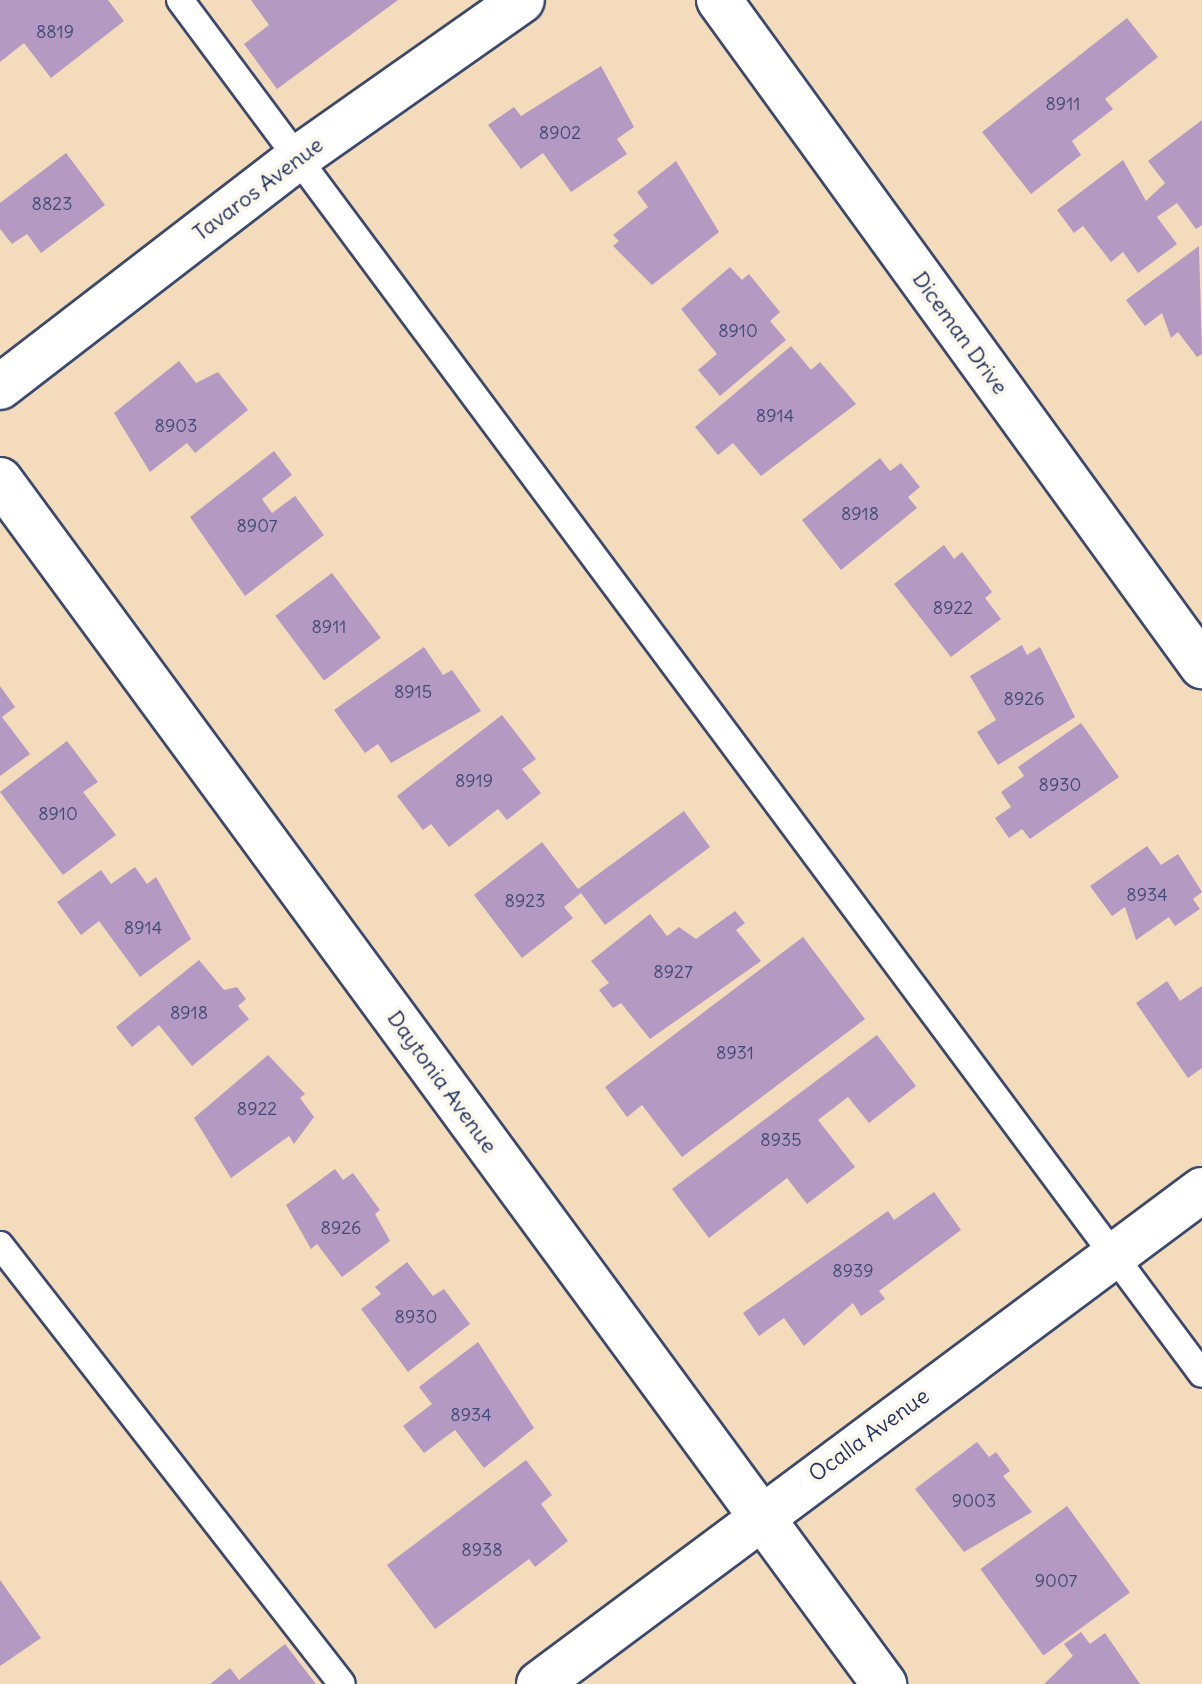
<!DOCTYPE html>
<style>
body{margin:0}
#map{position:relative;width:1202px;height:1684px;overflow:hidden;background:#f3dbbb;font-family:Delius,sans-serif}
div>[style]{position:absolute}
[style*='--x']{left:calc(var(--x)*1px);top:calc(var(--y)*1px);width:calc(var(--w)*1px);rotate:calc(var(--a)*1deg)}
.building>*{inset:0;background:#b49ac2;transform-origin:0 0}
.roads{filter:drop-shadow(2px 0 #3b496c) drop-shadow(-2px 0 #3b496c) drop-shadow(0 2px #3b496c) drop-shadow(0 -2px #3b496c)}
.service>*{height:26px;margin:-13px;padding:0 13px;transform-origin:13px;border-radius:13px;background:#fff}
.minor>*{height:44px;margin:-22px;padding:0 22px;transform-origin:22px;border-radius:22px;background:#fff}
span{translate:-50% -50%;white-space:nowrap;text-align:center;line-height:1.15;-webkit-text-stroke:8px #fbf7ec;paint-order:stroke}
.number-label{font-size:18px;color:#414a77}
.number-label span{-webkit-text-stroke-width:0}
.street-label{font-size:22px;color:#1b2f5e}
</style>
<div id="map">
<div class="building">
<div style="clip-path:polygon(0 0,108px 0,124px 21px,51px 78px,24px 43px,0 62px)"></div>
<div style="clip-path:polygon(251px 0,398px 0,277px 89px,244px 44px,269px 25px)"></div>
<div style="clip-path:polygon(1127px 18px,1158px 57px,1105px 99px,1113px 109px,1072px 141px,1081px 155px,1031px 194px,982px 132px)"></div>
<div style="clip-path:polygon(601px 66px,634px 127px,617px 139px,627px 154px,571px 192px,543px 153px,521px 169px,488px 125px,514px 107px,521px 116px)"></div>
<div style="clip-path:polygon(1202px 120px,1202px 225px,1196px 229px,1177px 203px,1157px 217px,1177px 244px,1138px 273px,1123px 252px,1111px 262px,1083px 226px,1074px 233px,1057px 210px,1123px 160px,1146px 201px,1165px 183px,1148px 161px)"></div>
<div style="clip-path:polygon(66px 153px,105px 205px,41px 253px,27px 234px,12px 244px,0 229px,0 203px)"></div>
<div style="clip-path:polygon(676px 161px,719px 232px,652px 285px,613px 246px,619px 241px,613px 235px,648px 207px,637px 192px)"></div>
<div style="clip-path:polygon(1199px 246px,1202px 354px,1197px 357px,1178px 332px,1171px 338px,1162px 313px,1145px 326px,1126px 300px)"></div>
<div style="clip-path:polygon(730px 267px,742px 280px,749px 274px,780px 312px,770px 321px,786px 340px,720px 396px,698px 370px,717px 354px,681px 309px)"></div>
<div style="clip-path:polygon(791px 346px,811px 370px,820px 362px,856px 404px,761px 476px,733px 443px,718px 455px,695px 427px)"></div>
<div style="clip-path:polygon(179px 361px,196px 383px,218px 372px,248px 410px,195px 453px,187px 443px,150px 472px,114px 413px)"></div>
<div style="clip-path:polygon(274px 451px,292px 475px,262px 499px,272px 513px,295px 496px,324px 535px,245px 596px,190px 517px)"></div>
<div style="clip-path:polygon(880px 458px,890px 471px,901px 463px,920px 487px,908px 497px,917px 508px,841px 570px,802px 520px)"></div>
<div style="clip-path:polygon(944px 545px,954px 559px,962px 552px,992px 592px,985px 598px,1001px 619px,951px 657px,894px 584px)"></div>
<div style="left:332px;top:573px;width:81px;height:71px;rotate:53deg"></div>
<div style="clip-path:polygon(1022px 645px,1027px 655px,1040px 647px,1075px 717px,998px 765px,977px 732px,996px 720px,970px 676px)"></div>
<div style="clip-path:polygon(424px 647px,443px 675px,452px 670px,481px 711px,391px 763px,378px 744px,365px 753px,334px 710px)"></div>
<div style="clip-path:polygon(0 686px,15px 707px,2px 717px,30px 754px,0 776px)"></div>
<div style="clip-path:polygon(502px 715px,536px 759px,522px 769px,541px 793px,507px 820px,498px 809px,449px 847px,431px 824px,423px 830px,397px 796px)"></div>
<div style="clip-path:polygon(1081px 723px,1119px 777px,1030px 839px,1022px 829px,1009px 838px,995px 818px,1011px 807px,1001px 792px,1024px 776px,1018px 767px)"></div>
<div style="clip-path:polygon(67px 741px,98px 782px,83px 792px,116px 835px,63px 875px,0 792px)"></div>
<div style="clip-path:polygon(684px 811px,710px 847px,605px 925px,581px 893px,564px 907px,573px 918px,522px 958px,474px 895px,542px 842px,578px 889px)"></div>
<div style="clip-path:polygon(1147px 846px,1161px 865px,1178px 854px,1202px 892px,1193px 899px,1200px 909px,1175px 926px,1169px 917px,1136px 940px,1125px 907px,1112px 916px,1090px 886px)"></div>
<div style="clip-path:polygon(135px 867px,147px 884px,156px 877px,191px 939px,140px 977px,99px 921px,81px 935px,57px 902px,101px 870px,111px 884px)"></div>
<div style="clip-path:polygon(735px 911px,745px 923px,736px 930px,761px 961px,650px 1039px,621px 1003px,613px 1008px,599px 990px,609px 983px,591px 961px,650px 914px,667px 936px,679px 927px,696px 939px)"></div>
<div style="clip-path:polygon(803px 937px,865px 1019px,682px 1157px,642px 1105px,627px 1117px,605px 1087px)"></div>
<div style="clip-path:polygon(199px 960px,224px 990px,237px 987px,246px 999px,238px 1006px,249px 1019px,192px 1066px,159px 1025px,132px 1047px,116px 1027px)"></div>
<div style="clip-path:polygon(1167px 981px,1180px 1001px,1202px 986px,1202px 1068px,1188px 1078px,1136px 1003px)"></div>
<div style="clip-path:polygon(877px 1035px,916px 1086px,869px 1123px,848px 1097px,818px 1120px,855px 1167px,807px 1204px,787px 1178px,709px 1238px,672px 1189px)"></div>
<div style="clip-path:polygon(268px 1055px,305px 1094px,300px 1098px,314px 1117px,294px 1144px,289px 1136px,231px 1178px,194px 1118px)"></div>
<div style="clip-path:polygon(335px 1169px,343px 1180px,353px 1173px,380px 1210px,375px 1214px,390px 1241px,342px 1277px,317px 1244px,311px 1249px,286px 1205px)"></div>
<div style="clip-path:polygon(934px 1192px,961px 1230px,879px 1291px,885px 1299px,861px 1316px,853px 1303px,804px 1346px,784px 1318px,759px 1336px,743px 1313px,888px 1211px,894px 1220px)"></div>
<div style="clip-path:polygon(407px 1262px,433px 1296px,444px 1289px,470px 1324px,408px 1372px,361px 1309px,381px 1294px,375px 1287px)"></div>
<div style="clip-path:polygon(478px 1342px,534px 1428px,484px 1468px,455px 1430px,424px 1453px,403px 1426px,432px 1404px,419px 1387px)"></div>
<div style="clip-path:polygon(977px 1442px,989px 1457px,996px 1452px,1010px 1471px,1003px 1476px,1032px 1512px,964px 1552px,915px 1489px)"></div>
<div style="clip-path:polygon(526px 1460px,552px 1495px,541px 1504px,568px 1541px,535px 1567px,529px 1559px,435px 1629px,387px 1565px)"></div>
<div style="left:1067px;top:1506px;width:107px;height:107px;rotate:54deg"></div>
<div style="clip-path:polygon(0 1580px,41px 1638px,0 1666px)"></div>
<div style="clip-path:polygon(1081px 1632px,1090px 1644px,1105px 1633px,1140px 1684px,1044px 1684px,1073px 1656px,1064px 1644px)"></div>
<div style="clip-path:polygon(285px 1644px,316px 1684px,210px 1684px,230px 1668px,239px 1680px)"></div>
</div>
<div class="roads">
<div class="service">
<div style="--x:180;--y:0;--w:1712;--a:53.36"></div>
<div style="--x:0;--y:1245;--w:556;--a:52.08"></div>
</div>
<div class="minor">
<div style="--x:719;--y:0;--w:823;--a:54.05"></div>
<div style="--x:0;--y:387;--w:374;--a:-37.6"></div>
<div style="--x:296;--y:159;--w:276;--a:-35.1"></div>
<div style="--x:0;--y:480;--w:1494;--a:53.71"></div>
<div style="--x:539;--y:1684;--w:827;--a:-36.69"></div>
</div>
</div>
<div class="number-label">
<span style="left:55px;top:32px">8819</span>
<span style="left:1063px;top:104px">8911</span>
<span style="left:560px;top:133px">8902</span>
<span style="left:52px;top:204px">8823</span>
<span style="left:738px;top:331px">8910</span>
<span style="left:775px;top:416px">8914</span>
<span style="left:176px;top:426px">8903</span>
<span style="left:860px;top:514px">8918</span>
<span style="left:257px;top:526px">8907</span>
<span style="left:953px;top:608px">8922</span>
<span style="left:329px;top:627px">8911</span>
<span style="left:413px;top:692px">8915</span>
<span style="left:1024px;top:699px">8926</span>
<span style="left:474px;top:781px">8919</span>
<span style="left:1060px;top:785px">8930</span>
<span style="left:58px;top:814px">8910</span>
<span style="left:1147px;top:895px">8934</span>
<span style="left:525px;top:901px">8923</span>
<span style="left:143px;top:928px">8914</span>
<span style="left:673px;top:972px">8927</span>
<span style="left:189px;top:1013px">8918</span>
<span style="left:735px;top:1053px">8931</span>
<span style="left:257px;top:1109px">8922</span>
<span style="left:781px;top:1140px">8935</span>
<span style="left:341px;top:1228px">8926</span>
<span style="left:853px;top:1271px">8939</span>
<span style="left:416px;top:1317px">8930</span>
<span style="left:471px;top:1415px">8934</span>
<span style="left:974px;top:1501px">9003</span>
<span style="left:482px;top:1550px">8938</span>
<span style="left:1056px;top:1581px">9007</span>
</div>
<div class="street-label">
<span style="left:258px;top:189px;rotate:-37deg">Tavaros Avenue</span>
<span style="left:960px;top:333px;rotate:54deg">Diceman Drive</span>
<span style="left:442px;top:1082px;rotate:54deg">Daytonia Avenue</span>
<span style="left:869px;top:1435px;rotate:-36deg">Ocalla Avenue</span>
</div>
</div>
